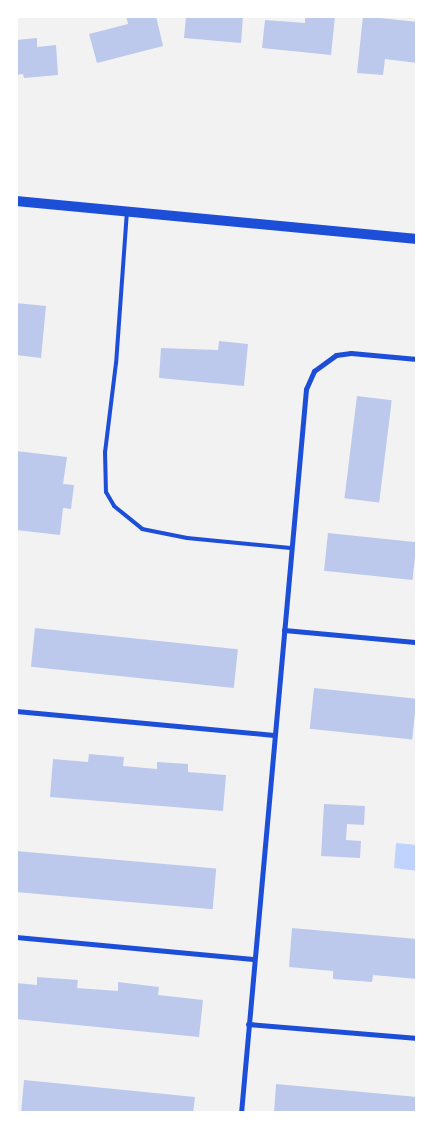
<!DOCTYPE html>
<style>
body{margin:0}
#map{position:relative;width:433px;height:1129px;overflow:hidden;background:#f2f2f2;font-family:Jost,sans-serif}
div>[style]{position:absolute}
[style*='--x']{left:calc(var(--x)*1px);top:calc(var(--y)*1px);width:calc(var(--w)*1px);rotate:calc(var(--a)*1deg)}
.water>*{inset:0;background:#bfd3fe}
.building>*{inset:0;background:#bdc9ec;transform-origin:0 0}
.service>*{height:4px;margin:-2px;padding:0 2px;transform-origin:2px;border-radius:2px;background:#1d4ed8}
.minor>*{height:5px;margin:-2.5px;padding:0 2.5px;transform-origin:2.5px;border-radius:2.5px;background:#1d4ed8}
.secondary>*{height:10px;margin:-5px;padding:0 5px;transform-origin:5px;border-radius:5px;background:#1d4ed8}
span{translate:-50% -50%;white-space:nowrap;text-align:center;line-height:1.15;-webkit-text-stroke:4px #fff;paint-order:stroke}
.frame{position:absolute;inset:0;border:18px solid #fff;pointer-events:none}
</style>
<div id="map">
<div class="water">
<div style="clip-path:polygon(396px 843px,417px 845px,417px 871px,394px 868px)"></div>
</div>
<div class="building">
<div style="clip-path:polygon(126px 16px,156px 16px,163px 46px,97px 63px,89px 34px,128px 24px)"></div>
<div style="clip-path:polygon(186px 16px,243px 16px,241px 43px,184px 38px)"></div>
<div style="clip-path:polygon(305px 16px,335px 16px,331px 55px,262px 48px,265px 20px,305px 23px)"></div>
<div style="clip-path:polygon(363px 16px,417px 22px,417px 63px,385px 59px,383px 75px,357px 73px)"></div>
<div style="clip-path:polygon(37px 38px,37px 47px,56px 45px,58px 75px,24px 78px,23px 74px,16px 75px,16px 40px)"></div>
<div style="clip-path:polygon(16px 303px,46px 306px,41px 358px,16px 355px)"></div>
<div style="clip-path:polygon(219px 341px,248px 344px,244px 386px,159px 378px,161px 348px,218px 350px)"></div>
<div style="left:357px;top:396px;width:35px;height:103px;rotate:7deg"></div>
<div style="clip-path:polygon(16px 451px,67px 457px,63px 484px,74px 485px,71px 509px,63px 508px,60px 535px,16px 530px)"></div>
<div style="left:328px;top:533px;width:89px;height:38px;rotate:6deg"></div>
<div style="left:35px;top:628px;width:204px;height:39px;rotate:6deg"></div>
<div style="left:314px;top:688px;width:103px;height:41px;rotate:6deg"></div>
<div style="clip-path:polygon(89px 754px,124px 757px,123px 766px,157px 769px,157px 762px,188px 764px,188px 772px,226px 775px,223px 811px,50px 797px,53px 759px,88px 762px)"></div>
<div style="clip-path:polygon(324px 804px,365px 806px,364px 825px,347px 824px,346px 840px,361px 841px,360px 858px,321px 856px)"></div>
<div style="left:16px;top:851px;width:201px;height:41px;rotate:5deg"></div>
<div style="clip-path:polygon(292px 928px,417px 939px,417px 979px,373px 975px,372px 982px,333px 979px,333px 971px,289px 967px)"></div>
<div style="clip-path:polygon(37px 977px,78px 980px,77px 988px,118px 991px,118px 982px,159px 987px,158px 995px,203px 1000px,199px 1037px,16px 1019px,16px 983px,37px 985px)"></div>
<div style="clip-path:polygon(24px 1080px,195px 1097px,193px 1113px,21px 1113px)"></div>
<div style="clip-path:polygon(276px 1084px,417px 1097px,417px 1113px,274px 1113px)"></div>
</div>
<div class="service">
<div style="--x:127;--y:211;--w:152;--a:94.1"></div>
<div style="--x:116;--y:363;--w:90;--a:97"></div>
<div style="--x:105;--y:452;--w:40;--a:88.6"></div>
<div style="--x:106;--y:492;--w:16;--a:60"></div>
<div style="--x:114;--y:506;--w:36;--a:39"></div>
<div style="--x:142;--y:529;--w:46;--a:11.3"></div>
<div style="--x:187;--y:538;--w:104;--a:5.5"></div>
</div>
<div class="minor">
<div style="--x:284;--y:630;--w:134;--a:5.2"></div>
<div style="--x:16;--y:711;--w:259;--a:5.3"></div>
<div style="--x:16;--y:937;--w:238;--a:5.3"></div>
<div style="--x:248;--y:1024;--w:170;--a:4.7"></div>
<div style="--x:241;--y:1113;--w:727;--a:-84.87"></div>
<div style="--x:306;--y:389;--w:20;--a:-66"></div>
<div style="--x:314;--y:371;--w:27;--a:-36"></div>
<div style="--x:336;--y:355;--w:15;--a:-8"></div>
<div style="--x:351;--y:353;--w:66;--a:5.2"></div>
</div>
<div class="secondary">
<div style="--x:16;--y:201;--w:403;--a:5.4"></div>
</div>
<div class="frame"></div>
</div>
